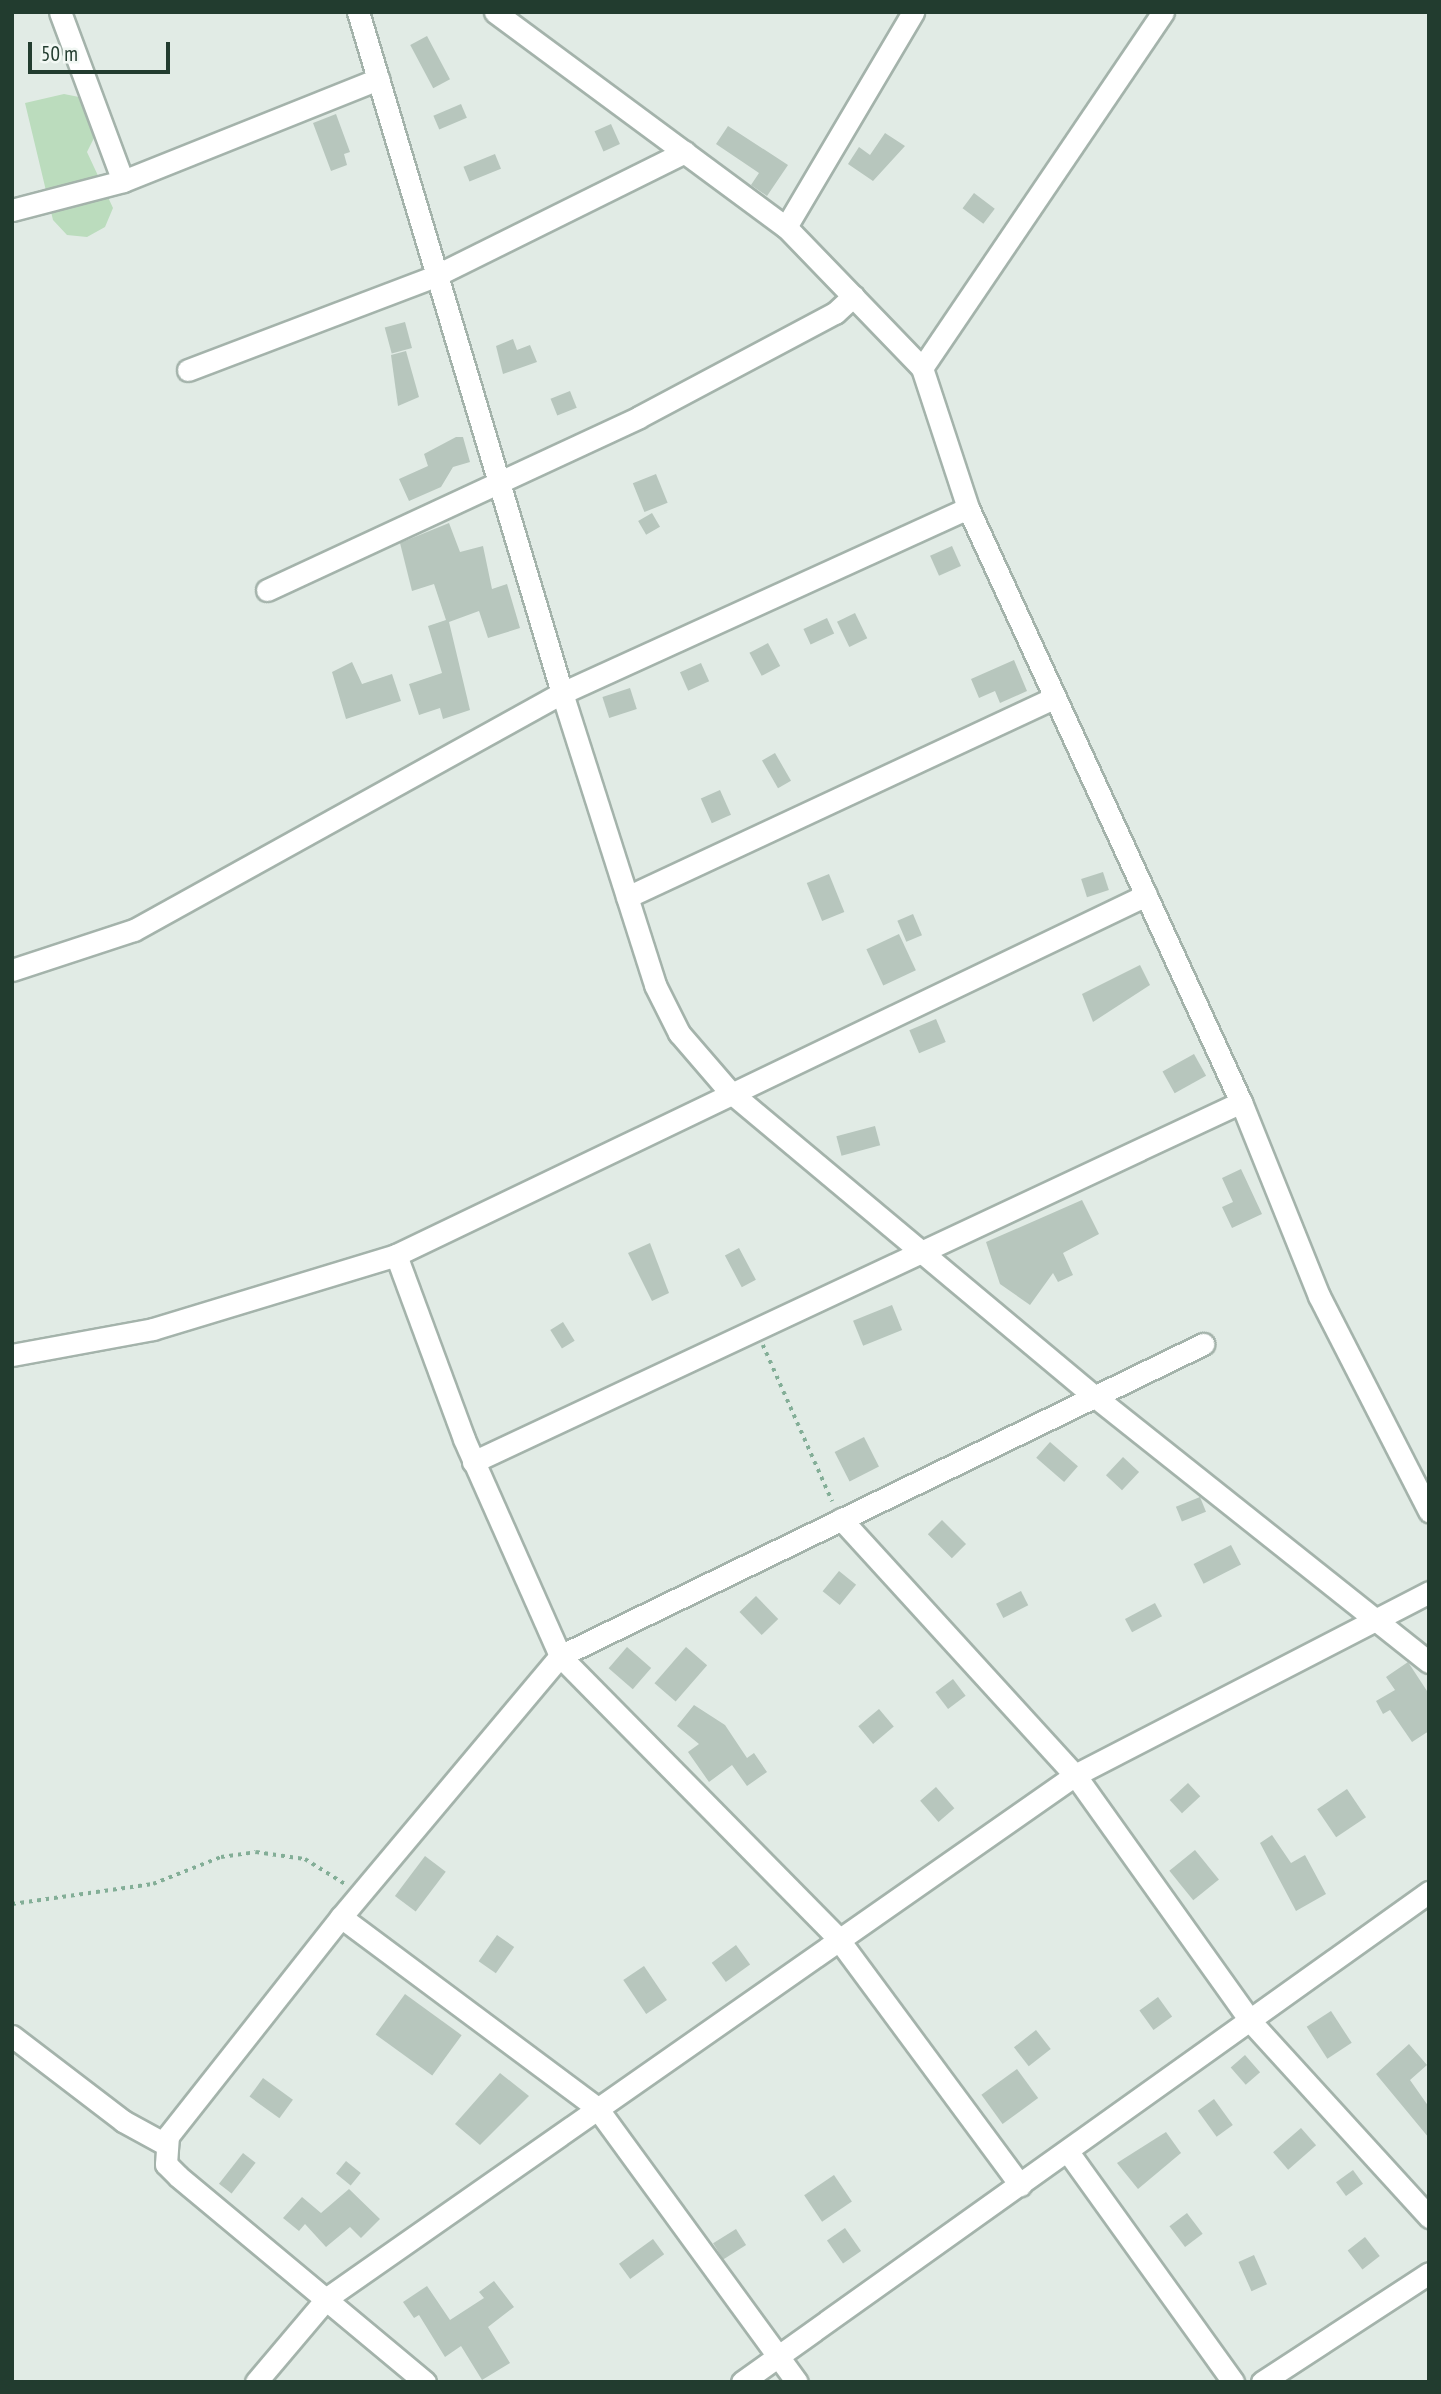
<!DOCTYPE html>
<style>
body{margin:0}
#map{position:relative;width:1441px;height:2394px;overflow:hidden;background:#e1ebe5;font-family:"PT Sans Narrow",sans-serif}
div>[style]{position:absolute}
[style*='--x']{left:calc(var(--x)*1px);top:calc(var(--y)*1px);width:calc(var(--w)*1px);rotate:calc(var(--a)*1deg)}
.green>*{inset:0;background:#bbdcbd}
.building>*{inset:0;background:#b7c6bd;transform-origin:0 0}
.path>*{height:3.5px;margin-top:-1.75px;transform-origin:0;background:repeating-linear-gradient(90deg,#83ae97 0 3.5px,transparent 0 8.5px)}
.roads{filter:drop-shadow(2px 0 #a4b3ab) drop-shadow(-2px 0 #a4b3ab) drop-shadow(0 2px #a4b3ab) drop-shadow(0 -2px #a4b3ab)}
.minor>*{height:21px;margin:-10.5px;padding:0 10.5px;transform-origin:10.5px;border-radius:10.5px;background:#fff}
span{translate:-50% -50%;white-space:nowrap;text-align:center;line-height:1.15;-webkit-text-stroke:5px #f2f8f4;paint-order:stroke}
.frame{position:absolute;inset:0;border:14px solid #223c2f;pointer-events:none}
.scale{position:absolute;left:28px;top:42px;width:142px;height:32px;box-sizing:border-box;border:4px solid #223c2f;border-top:0;padding-left:9px;font-size:21px;line-height:24px;white-space:nowrap;color:#223c2f;-webkit-text-stroke:5px #f2f8f4;paint-order:stroke}
</style>
<div id="map">
<div class="green">
<div style="clip-path:polygon(64px 94px,84px 98px,96px 134px,87px 152px,113px 208px,105px 227px,87px 237px,67px 235px,53px 220px,25px 103px)"></div>
</div>
<div class="building">
<div style="left:427px;top:36px;width:49px;height:19px;rotate:62deg"></div>
<div style="left:461px;top:104px;width:15px;height:30px;rotate:67deg"></div>
<div style="clip-path:polygon(336px 114px,350px 152px,344px 154px,347px 165px,331px 171px,313px 123px)"></div>
<div style="left:611px;top:124px;width:22px;height:18px;rotate:66deg"></div>
<div style="clip-path:polygon(728px 126px,788px 165px,767px 196px,751px 185px,759px 173px,716px 144px)"></div>
<div style="clip-path:polygon(885px 133px,905px 146px,873px 181px,848px 164px,859px 147px,870px 155px)"></div>
<div style="left:495px;top:154px;width:16px;height:34px;rotate:68deg"></div>
<div style="left:974px;top:193px;width:26px;height:19px;rotate:37deg"></div>
<div style="left:405px;top:322px;width:27px;height:21px;rotate:75deg"></div>
<div style="clip-path:polygon(513px 339px,517px 350px,530px 345px,537px 362px,503px 374px,496px 346px)"></div>
<div style="clip-path:polygon(406px 351px,419px 397px,398px 406px,391px 355px)"></div>
<div style="left:570px;top:391px;width:18px;height:21px;rotate:68deg"></div>
<div style="clip-path:polygon(456px 437px,463px 437px,470px 462px,453px 467px,441px 487px,409px 501px,399px 479px,428px 466px,424px 454px)"></div>
<div style="left:656px;top:474px;width:31px;height:25px;rotate:68deg"></div>
<div style="left:652px;top:513px;width:16px;height:16px;rotate:60deg"></div>
<div style="clip-path:polygon(449px 523px,460px 552px,483px 546px,492px 589px,507px 584px,520px 628px,488px 638px,479px 611px,449px 622px,470px 710px,443px 719px,440px 708px,419px 715px,409px 684px,442px 673px,428px 626px,446px 620px,434px 584px,412px 591px,400px 543px)"></div>
<div style="left:952px;top:546px;width:22px;height:24px;rotate:66deg"></div>
<div style="left:855px;top:613px;width:28px;height:20px;rotate:64deg"></div>
<div style="left:827px;top:618px;width:17px;height:26px;rotate:65deg"></div>
<div style="left:768px;top:643px;width:26px;height:21px;rotate:62deg"></div>
<div style="clip-path:polygon(1014px 660px,1027px 691px,1000px 703px,995px 691px,979px 698px,971px 679px)"></div>
<div style="clip-path:polygon(352px 662px,362px 684px,392px 674px,401px 701px,346px 719px,332px 672px)"></div>
<div style="left:701px;top:663px;width:20px;height:23px;rotate:66deg"></div>
<div style="left:630px;top:688px;width:22px;height:29px;rotate:72deg"></div>
<div style="left:775px;top:753px;width:32px;height:15px;rotate:60deg"></div>
<div style="left:720px;top:790px;width:27px;height:21px;rotate:66deg"></div>
<div style="left:1103px;top:872px;width:19px;height:23px;rotate:72deg"></div>
<div style="left:829px;top:874px;width:41px;height:24px;rotate:68deg"></div>
<div style="left:913px;top:914px;width:23px;height:17px;rotate:67deg"></div>
<div style="left:899px;top:934px;width:40px;height:36px;rotate:65deg"></div>
<div style="clip-path:polygon(1140px 965px,1150px 985px,1093px 1022px,1082px 994px)"></div>
<div style="left:936px;top:1019px;width:25px;height:29px;rotate:67deg"></div>
<div style="left:1194px;top:1054px;width:25px;height:36px;rotate:61deg"></div>
<div style="left:875px;top:1126px;width:20px;height:40px;rotate:75deg"></div>
<div style="clip-path:polygon(1241px 1169px,1262px 1214px,1232px 1228px,1222px 1207px,1233px 1202px,1222px 1178px)"></div>
<div style="clip-path:polygon(1082px 1200px,1099px 1234px,1063px 1253px,1073px 1275px,1058px 1282px,1053px 1273px,1030px 1305px,1000px 1284px,986px 1242px)"></div>
<div style="clip-path:polygon(650px 1243px,669px 1293px,652px 1301px,628px 1253px)"></div>
<div style="left:739px;top:1248px;width:36px;height:16px;rotate:62deg"></div>
<div style="left:892px;top:1305px;width:27px;height:42px;rotate:68deg"></div>
<div style="left:563px;top:1322px;width:22px;height:15px;rotate:58deg"></div>
<div style="left:864px;top:1437px;width:33px;height:33px;rotate:63deg"></div>
<div style="left:1050px;top:1442px;width:37px;height:21px;rotate:41deg"></div>
<div style="left:1123px;top:1457px;width:22px;height:25px;rotate:43deg"></div>
<div style="left:1200px;top:1497px;width:16px;height:26px;rotate:68deg"></div>
<div style="left:942px;top:1520px;width:34px;height:20px;rotate:45deg"></div>
<div style="left:1231px;top:1545px;width:22px;height:42px;rotate:63deg"></div>
<div style="left:839px;top:1571px;width:22px;height:26px;rotate:39deg"></div>
<div style="left:1021px;top:1591px;width:16px;height:28px;rotate:63deg"></div>
<div style="left:756px;top:1596px;width:32px;height:23px;rotate:46deg"></div>
<div style="left:1155px;top:1603px;width:15px;height:34px;rotate:62deg"></div>
<div style="left:627px;top:1647px;width:32px;height:28px;rotate:41deg"></div>
<div style="left:686px;top:1647px;width:28px;height:48px;rotate:41deg"></div>
<div style="clip-path:polygon(1408px 1662px,1429px 1694px,1429px 1731px,1412px 1742px,1390px 1710px,1383px 1714px,1376px 1701px,1395px 1690px,1386px 1677px)"></div>
<div style="left:953px;top:1679px;width:21px;height:22px;rotate:53deg"></div>
<div style="clip-path:polygon(694px 1705px,725px 1725px,747px 1758px,754px 1753px,767px 1772px,747px 1786px,732px 1765px,709px 1782px,688px 1752px,699px 1744px,677px 1726px)"></div>
<div style="left:879px;top:1709px;width:23px;height:27px;rotate:50deg"></div>
<div style="left:1188px;top:1783px;width:18px;height:25px;rotate:47deg"></div>
<div style="left:936px;top:1787px;width:28px;height:21px;rotate:49deg"></div>
<div style="left:1347px;top:1789px;width:34px;height:36px;rotate:56deg"></div>
<div style="clip-path:polygon(1272px 1835px,1291px 1863px,1305px 1855px,1326px 1894px,1296px 1911px,1260px 1843px)"></div>
<div style="left:1195px;top:1850px;width:38px;height:33px;rotate:51deg"></div>
<div style="left:425px;top:1856px;width:26px;height:50px;rotate:37deg"></div>
<div style="left:497px;top:1935px;width:21px;height:32px;rotate:35deg"></div>
<div style="left:736px;top:1945px;width:24px;height:30px;rotate:54deg"></div>
<div style="left:644px;top:1966px;width:41px;height:25px;rotate:56deg"></div>
<div style="left:405px;top:1994px;width:70px;height:50px;rotate:36deg"></div>
<div style="left:1158px;top:1997px;width:24px;height:23px;rotate:54deg"></div>
<div style="left:1331px;top:2011px;width:38px;height:29px;rotate:57deg"></div>
<div style="left:1036px;top:2030px;width:24px;height:28px;rotate:52deg"></div>
<div style="clip-path:polygon(1409px 2044px,1427px 2065px,1410px 2080px,1429px 2107px,1429px 2138px,1376px 2074px)"></div>
<div style="left:1245px;top:2055px;width:23px;height:19px;rotate:49deg"></div>
<div style="left:1017px;top:2069px;width:36px;height:44px;rotate:54deg"></div>
<div style="clip-path:polygon(500px 2073px,529px 2096px,480px 2145px,455px 2124px)"></div>
<div style="left:263px;top:2078px;width:37px;height:23px;rotate:36deg"></div>
<div style="left:1214px;top:2099px;width:32px;height:20px;rotate:54deg"></div>
<div style="left:1301px;top:2128px;width:23px;height:37px;rotate:49deg"></div>
<div style="clip-path:polygon(1166px 2132px,1181px 2153px,1138px 2189px,1117px 2163px)"></div>
<div style="left:243px;top:2153px;width:16px;height:39px;rotate:38deg"></div>
<div style="left:346px;top:2161px;width:19px;height:16px;rotate:39deg"></div>
<div style="left:1353px;top:2170px;width:17px;height:21px;rotate:54deg"></div>
<div style="left:834px;top:2175px;width:32px;height:36px;rotate:56deg"></div>
<div style="clip-path:polygon(349px 2189px,380px 2219px,361px 2238px,350px 2227px,326px 2247px,305px 2224px,299px 2231px,283px 2218px,302px 2197px,321px 2213px)"></div>
<div style="left:1187px;top:2213px;width:26px;height:22px;rotate:53deg"></div>
<div style="left:845px;top:2228px;width:28px;height:22px;rotate:55deg"></div>
<div style="left:736px;top:2229px;width:19px;height:27px;rotate:58deg"></div>
<div style="left:1365px;top:2237px;width:24px;height:22px;rotate:52deg"></div>
<div style="left:653px;top:2239px;width:19px;height:42px;rotate:54deg"></div>
<div style="left:1254px;top:2255px;width:32px;height:17px;rotate:66deg"></div>
<div style="clip-path:polygon(494px 2281px,514px 2307px,488px 2327px,510px 2363px,482px 2380px,461px 2346px,445px 2357px,419px 2315px,414px 2318px,403px 2302px,427px 2286px,450px 2320px,484px 2298px,479px 2292px)"></div>
</div>
<div class="path">
<div style="--x:763;--y:1345;--w:171;--a:66.1"></div>
<div style="--x:12;--y:1904;--w:142;--a:-8.1"></div>
<div style="--x:153;--y:1884;--w:73;--a:-21.7"></div>
<div style="--x:221;--y:1857;--w:35;--a:-8"></div>
<div style="--x:256;--y:1852;--w:49;--a:8.1"></div>
<div style="--x:305;--y:1859;--w:47;--a:32"></div>
</div>
<div class="roads">
<div class="minor">
<div style="--x:60;--y:12;--w:180;--a:69.6"></div>
<div style="--x:358;--y:12;--w:711;--a:73.32"></div>
<div style="--x:562;--y:693;--w:306;--a:72.3"></div>
<div style="--x:655;--y:985;--w:54;--a:63.4"></div>
<div style="--x:679;--y:1033;--w:77;--a:49.2"></div>
<div style="--x:729;--y:1091;--w:474;--a:39.9"></div>
<div style="--x:1093;--y:1395;--w:429;--a:38.5"></div>
<div style="--x:495;--y:12;--w:362;--a:36.5"></div>
<div style="--x:786;--y:227;--w:196;--a:46"></div>
<div style="--x:922;--y:368;--w:147;--a:71.8"></div>
<div style="--x:968;--y:508;--w:654;--a:65.32"></div>
<div style="--x:1241;--y:1102;--w:209;--a:68.1"></div>
<div style="--x:1319;--y:1296;--w:242;--a:62.9"></div>
<div style="--x:12;--y:210;--w:115;--a:-14.6"></div>
<div style="--x:123;--y:181;--w:275;--a:-21.8"></div>
<div style="--x:786;--y:227;--w:250;--a:-59.4"></div>
<div style="--x:922;--y:368;--w:430;--a:-55.9"></div>
<div style="--x:188;--y:370;--w:264;--a:-20.8"></div>
<div style="--x:435;--y:276;--w:279;--a:-26.4"></div>
<div style="--x:267;--y:590;--w:410;--a:-24.9"></div>
<div style="--x:639;--y:417;--w:222;--a:-28"></div>
<div style="--x:835;--y:313;--w:25;--a:-43"></div>
<div style="--x:627;--y:897;--w:472;--a:-25"></div>
<div style="--x:12;--y:970;--w:128;--a:-18.2"></div>
<div style="--x:134;--y:930;--w:489;--a:-29"></div>
<div style="--x:562;--y:693;--w:446;--a:-24.5"></div>
<div style="--x:396;--y:1255;--w:196;--a:69.7"></div>
<div style="--x:464;--y:1439;--w:237;--a:66.1"></div>
<div style="--x:560;--y:1656;--w:393;--a:45.4"></div>
<div style="--x:836;--y:1936;--w:310;--a:53.5"></div>
<div style="--x:12;--y:1355;--w:143;--a:-10.4"></div>
<div style="--x:153;--y:1329;--w:254;--a:-16.9"></div>
<div style="--x:396;--y:1255;--w:832;--a:-25.64"></div>
<div style="--x:473;--y:1462;--w:848;--a:-25.11"></div>
<div style="--x:841;--y:1519;--w:347;--a:47.6"></div>
<div style="--x:1075;--y:1775;--w:305;--a:54.5"></div>
<div style="--x:1252;--y:2023;--w:263;--a:47.6"></div>
<div style="--x:341;--y:1917;--w:319;--a:36.7"></div>
<div style="--x:597;--y:2108;--w:339;--a:53.9"></div>
<div style="--x:12;--y:2036;--w:140;--a:37.4"></div>
<div style="--x:123;--y:2121;--w:48;--a:28.7"></div>
<div style="--x:1068;--y:2152;--w:283;--a:54.3"></div>
<div style="--x:256;--y:2382;--w:110;--a:-49.8"></div>
<div style="--x:327;--y:2298;--w:913;--a:-34.96"></div>
<div style="--x:1075;--y:1775;--w:399;--a:-27.3"></div>
<div style="--x:425;--y:2382;--w:322;--a:-140.2"></div>
<div style="--x:178;--y:2176;--w:17;--a:-135"></div>
<div style="--x:166;--y:2164;--w:28;--a:-86"></div>
<div style="--x:168;--y:2136;--w:279;--a:-51.7"></div>
<div style="--x:341;--y:1917;--w:341;--a:-50"></div>
<div style="--x:560;--y:1656;--w:715;--a:-25.88"></div>
<div style="--x:742;--y:2382;--w:844;--a:-35.5"></div>
<div style="--x:1262;--y:2382;--w:199;--a:-33.1"></div>
</div>
</div>
<div class="frame"></div>
<div class="scale">50 m</div>
</div>
